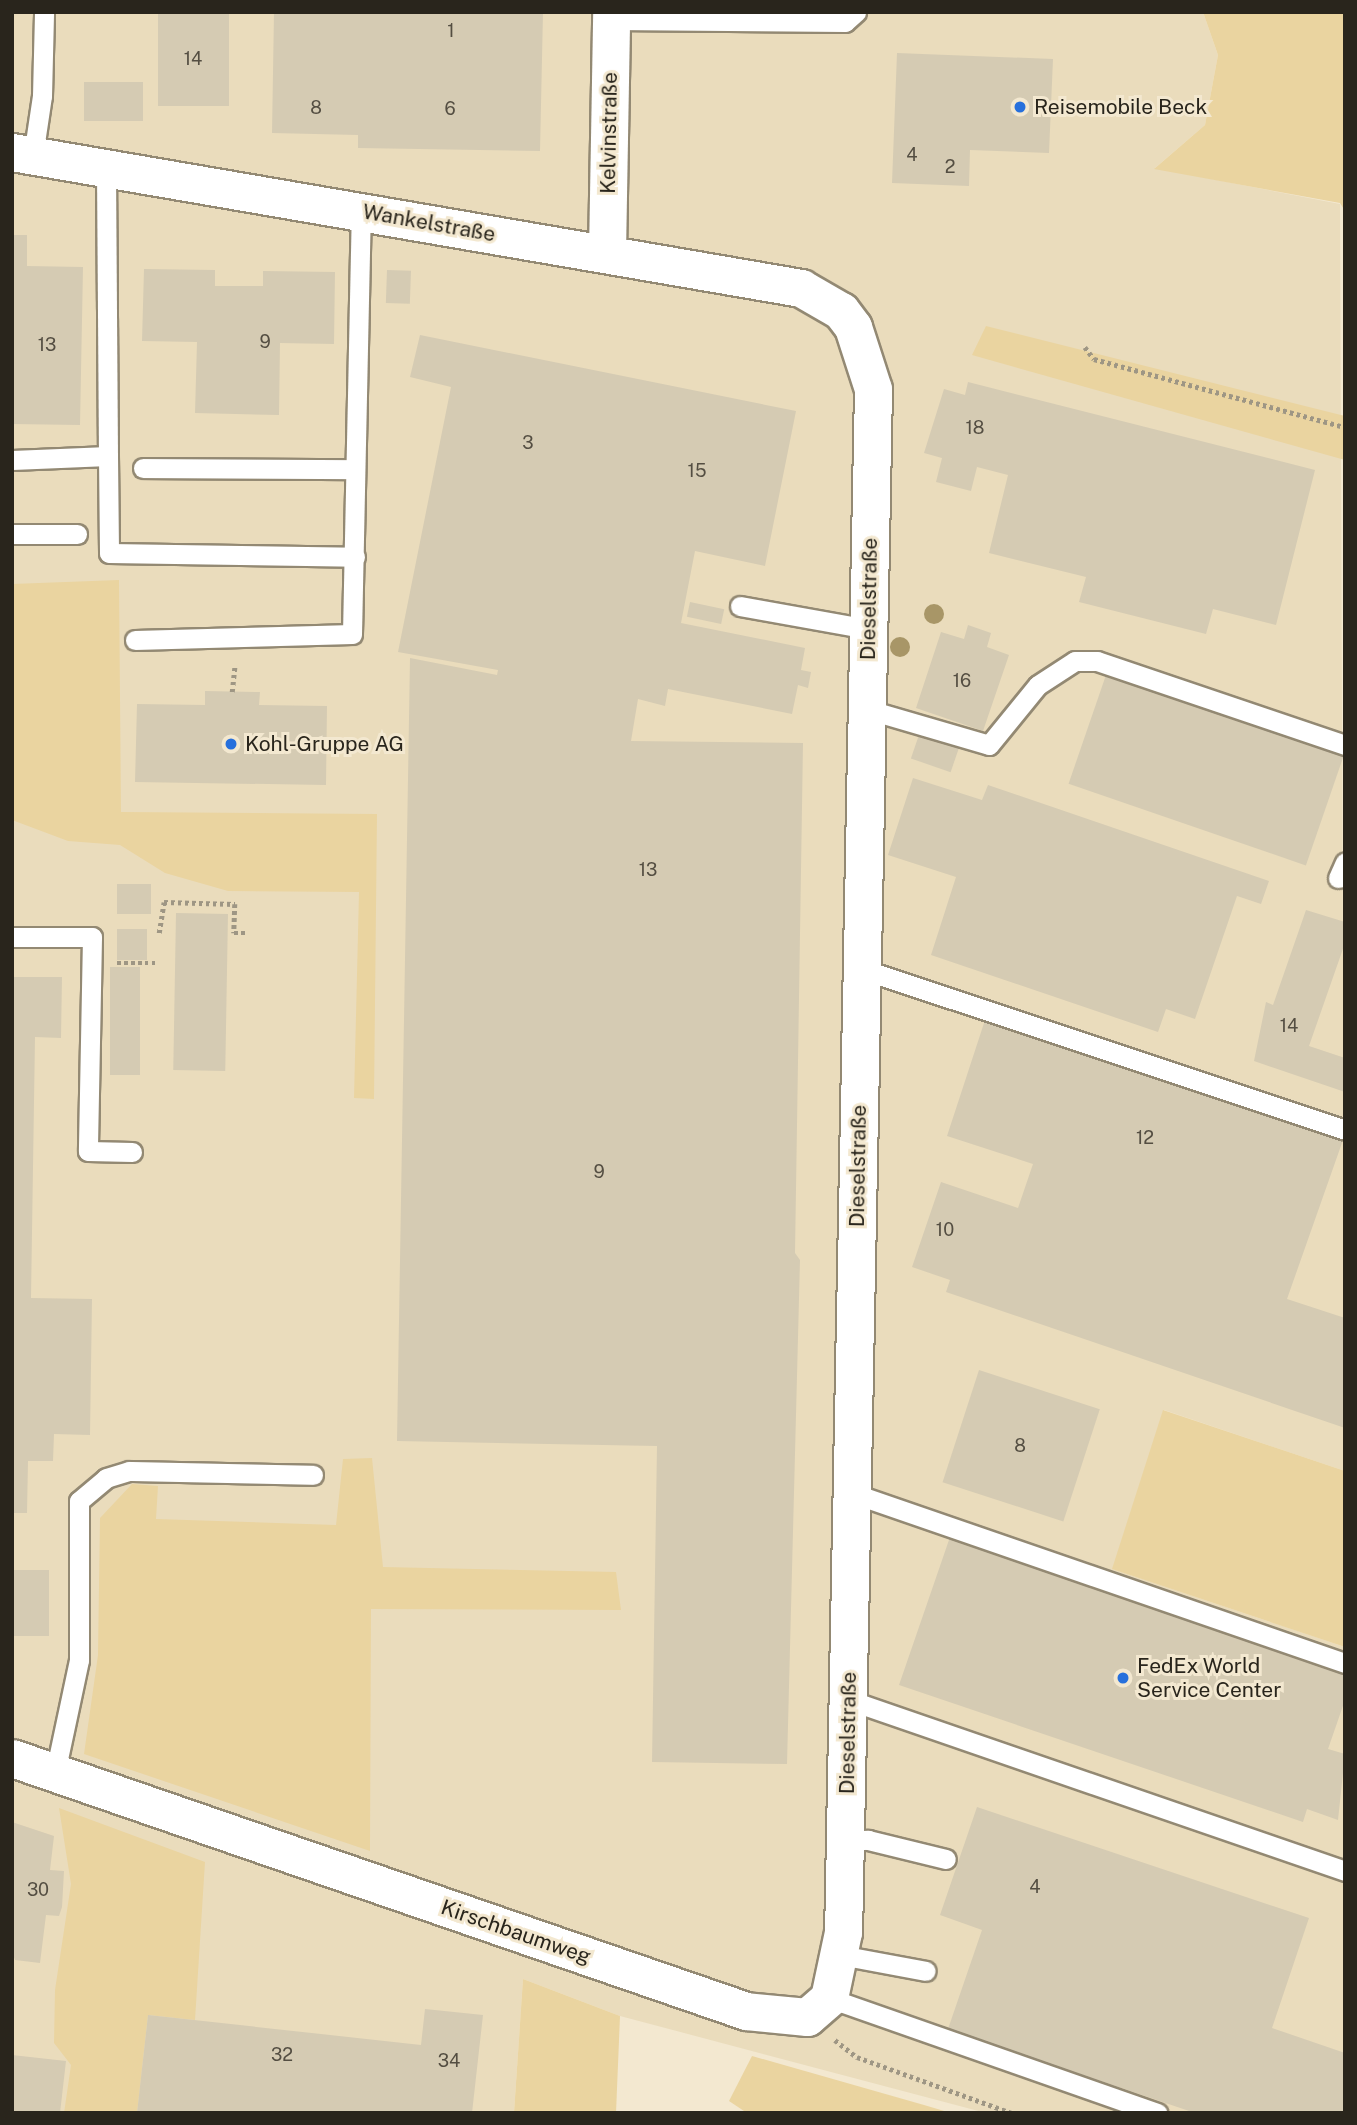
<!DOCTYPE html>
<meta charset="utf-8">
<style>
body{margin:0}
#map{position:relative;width:1357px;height:2125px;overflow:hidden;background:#f3e8d0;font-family:"Public Sans",sans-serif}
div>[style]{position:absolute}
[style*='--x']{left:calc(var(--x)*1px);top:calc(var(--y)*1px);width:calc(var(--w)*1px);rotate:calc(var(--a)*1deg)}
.built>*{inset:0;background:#eadcbc}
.green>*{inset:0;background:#ead4a0}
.building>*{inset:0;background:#d5cbb3;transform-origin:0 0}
.path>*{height:4.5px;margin-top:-2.25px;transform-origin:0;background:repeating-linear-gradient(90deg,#9e9684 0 3.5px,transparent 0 7px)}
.roads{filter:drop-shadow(2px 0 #938973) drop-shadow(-2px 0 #938973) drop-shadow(0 2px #938973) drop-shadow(0 -2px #938973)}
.service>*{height:19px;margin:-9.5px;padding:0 9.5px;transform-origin:9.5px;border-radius:9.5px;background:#fff}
.minor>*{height:37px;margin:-18.5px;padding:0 18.5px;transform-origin:18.5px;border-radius:18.5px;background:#fff}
.trees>*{width:20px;height:20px;margin:-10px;border-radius:50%;background:#a89667}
.dots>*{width:19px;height:19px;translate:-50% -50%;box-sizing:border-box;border:4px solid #f3e8d0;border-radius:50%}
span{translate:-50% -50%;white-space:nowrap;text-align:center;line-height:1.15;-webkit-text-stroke:6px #f3e8d0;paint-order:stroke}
.number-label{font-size:18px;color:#544e42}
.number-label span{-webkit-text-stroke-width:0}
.poi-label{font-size:21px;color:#29251c}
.left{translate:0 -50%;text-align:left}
.street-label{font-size:21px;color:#29251c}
.frame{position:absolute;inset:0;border:14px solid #29251c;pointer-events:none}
</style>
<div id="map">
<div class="built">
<div style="clip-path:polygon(12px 12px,1203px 12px,1218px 55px,1205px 125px,1155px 168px,1340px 204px,1345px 1471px,1164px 1410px,1113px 1569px,1345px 1647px,1345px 2113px,986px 2113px,620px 2016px,523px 1979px,514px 2113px,12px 2113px)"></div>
</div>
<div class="green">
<div style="clip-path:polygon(1203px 12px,1345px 12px,1345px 211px,1340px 203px,1154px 169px,1205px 125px,1218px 55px)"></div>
<div style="clip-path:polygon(986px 326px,1345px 416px,1345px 460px,972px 355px)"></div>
<div style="clip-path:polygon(119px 580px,121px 812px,377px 814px,374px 1099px,354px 1098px,359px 892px,228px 891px,165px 873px,120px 845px,68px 841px,12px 820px,12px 584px)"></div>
<div style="clip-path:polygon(1163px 1410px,1345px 1471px,1345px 1647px,1112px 1569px)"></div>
<div style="clip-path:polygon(372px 1458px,383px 1567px,616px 1572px,621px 1610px,371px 1609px,370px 1851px,84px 1754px,98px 1655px,100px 1518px,132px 1484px,158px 1486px,156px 1519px,336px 1525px,343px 1459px)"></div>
<div style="clip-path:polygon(59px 1808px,205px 1862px,195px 2020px,148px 2015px,137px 2113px,64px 2113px,71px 2065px,54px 2043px,55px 1990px,71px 1884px)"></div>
<div style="clip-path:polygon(523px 1979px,620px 2016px,616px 2113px,514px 2113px)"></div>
<div style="clip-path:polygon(752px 2056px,924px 2105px,951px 2113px,747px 2113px,729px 2101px)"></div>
</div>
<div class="building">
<div style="left:158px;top:12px;width:71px;height:94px"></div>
<div style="clip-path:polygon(274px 12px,543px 12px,540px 151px,358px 148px,358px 135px,272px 133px)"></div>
<div style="clip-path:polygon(897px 53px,1053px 59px,1049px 153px,970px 150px,969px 186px,892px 183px)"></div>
<div style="left:84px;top:82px;width:59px;height:39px"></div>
<div style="clip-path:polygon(12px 235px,27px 235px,27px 266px,83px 267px,80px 425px,12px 424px)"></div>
<div style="clip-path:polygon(144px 269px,215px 270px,215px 286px,263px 286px,263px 271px,335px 272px,334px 344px,280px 343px,279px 415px,195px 413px,197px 342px,142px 341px)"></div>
<div style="left:387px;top:270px;width:24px;height:33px;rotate:2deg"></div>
<div style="clip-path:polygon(420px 335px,796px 411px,765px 566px,695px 551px,681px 623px,805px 648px,801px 670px,811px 672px,808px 688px,798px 685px,792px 714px,668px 689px,665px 706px,638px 699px,631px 741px,803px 743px,795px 1253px,800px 1260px,787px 1764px,652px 1762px,657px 1446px,397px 1441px,410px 658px,497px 675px,498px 670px,398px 652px,451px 387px,410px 377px)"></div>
<div style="clip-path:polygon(968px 382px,1315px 470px,1276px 625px,1213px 609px,1206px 634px,1079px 602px,1086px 577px,989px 553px,1008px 475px,977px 467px,971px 491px,936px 482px,942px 458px,924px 453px,944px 389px,965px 395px)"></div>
<div style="left:690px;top:602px;width:35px;height:15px;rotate:12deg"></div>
<div style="clip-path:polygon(968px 625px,991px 633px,987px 647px,1009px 655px,983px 731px,916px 708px,941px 632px,964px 639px)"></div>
<div style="left:1106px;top:675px;width:251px;height:115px;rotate:19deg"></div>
<div style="clip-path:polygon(205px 691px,260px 692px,259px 705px,327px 706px,326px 785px,135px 782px,137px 704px,205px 705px)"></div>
<div style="left:920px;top:732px;width:42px;height:28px;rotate:19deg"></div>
<div style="clip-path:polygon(913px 778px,982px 800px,988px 785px,1269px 881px,1261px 904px,1237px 896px,1195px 1019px,1166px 1009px,1158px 1032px,931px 955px,956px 877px,888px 855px)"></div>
<div style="left:117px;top:884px;width:34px;height:30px"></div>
<div style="clip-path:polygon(1306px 910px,1345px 922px,1345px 943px,1309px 1046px,1345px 1058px,1345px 1092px,1254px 1061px,1266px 1002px,1273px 1005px)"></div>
<div style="left:176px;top:913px;width:52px;height:157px;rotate:1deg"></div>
<div style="left:117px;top:929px;width:30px;height:31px"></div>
<div style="left:110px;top:967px;width:30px;height:108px"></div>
<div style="clip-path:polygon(12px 977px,62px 977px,61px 1038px,35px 1037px,31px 1298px,92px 1299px,90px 1435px,54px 1434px,53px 1461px,28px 1461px,27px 1513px,12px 1513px)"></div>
<div style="clip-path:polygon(985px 1020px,1343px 1140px,1287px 1299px,1345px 1318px,1345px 1428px,946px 1292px,950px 1280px,912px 1267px,941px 1182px,1018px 1208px,1033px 1164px,947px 1136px)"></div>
<div style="left:979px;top:1370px;width:127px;height:118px;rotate:18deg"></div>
<div style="clip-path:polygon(950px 1537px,1345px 1671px,1345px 1700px,1328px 1749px,1345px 1754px,1338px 1820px,1307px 1809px,1303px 1822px,899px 1685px)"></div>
<div style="left:12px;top:1570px;width:37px;height:66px"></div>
<div style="clip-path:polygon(977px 1807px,1309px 1918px,1272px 2028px,1345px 2053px,1345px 2113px,1195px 2113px,948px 2029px,982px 1930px,940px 1915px)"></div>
<div style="clip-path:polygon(12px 1822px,54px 1836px,50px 1870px,64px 1871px,62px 1907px,59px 1916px,46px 1915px,40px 1963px,15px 1960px,12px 1952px)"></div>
<div style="clip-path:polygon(425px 2009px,483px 2015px,472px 2113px,137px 2113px,148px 2015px,421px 2045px)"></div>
<div style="clip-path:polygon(12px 2055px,66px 2061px,60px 2113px,12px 2113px)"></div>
</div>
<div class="path">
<div style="--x:1085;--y:347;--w:15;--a:53"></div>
<div style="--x:1094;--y:359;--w:260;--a:15.2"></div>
<div style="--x:232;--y:692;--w:27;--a:-84"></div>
<div style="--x:159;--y:933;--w:31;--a:-81"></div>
<div style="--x:164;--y:902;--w:71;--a:1.6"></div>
<div style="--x:235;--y:904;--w:29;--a:92"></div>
<div style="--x:234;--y:933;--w:12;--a:0"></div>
<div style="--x:117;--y:963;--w:41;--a:0"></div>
<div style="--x:835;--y:2040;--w:28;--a:38"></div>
<div style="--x:857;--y:2057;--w:165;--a:19.9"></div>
</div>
<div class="roads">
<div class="service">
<div style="--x:611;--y:20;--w:234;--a:0.5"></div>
<div style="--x:845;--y:22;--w:15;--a:-42"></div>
<div style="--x:33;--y:156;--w:61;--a:-81.5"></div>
<div style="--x:42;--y:96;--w:84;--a:-88.6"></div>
<div style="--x:108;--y:456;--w:97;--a:89.4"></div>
<div style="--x:109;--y:553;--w:246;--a:0.9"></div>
<div style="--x:12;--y:460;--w:96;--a:-2.4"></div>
<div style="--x:108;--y:456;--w:289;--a:-90.4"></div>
<div style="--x:143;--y:468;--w:212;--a:0.3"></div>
<div style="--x:12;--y:534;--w:65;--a:0"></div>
<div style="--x:740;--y:606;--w:130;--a:10.2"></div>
<div style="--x:135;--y:640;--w:217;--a:-1.6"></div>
<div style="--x:352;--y:634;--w:423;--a:-88.8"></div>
<div style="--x:866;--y:709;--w:128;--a:16.3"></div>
<div style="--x:989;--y:745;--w:77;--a:-50.8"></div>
<div style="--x:1038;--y:685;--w:44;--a:-33"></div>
<div style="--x:1075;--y:661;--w:22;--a:0"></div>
<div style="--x:1097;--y:661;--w:262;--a:18.7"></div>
<div style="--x:1338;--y:878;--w:17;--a:-66"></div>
<div style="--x:12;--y:937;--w:80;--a:0"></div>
<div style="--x:92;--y:937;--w:214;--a:91.1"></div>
<div style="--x:88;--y:1151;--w:44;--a:1.3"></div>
<div style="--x:862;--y:969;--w:509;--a:18.43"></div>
<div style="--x:852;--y:1493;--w:521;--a:19.03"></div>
<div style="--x:849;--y:1700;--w:525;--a:19.02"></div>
<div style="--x:55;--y:1773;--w:116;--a:-78"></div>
<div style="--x:79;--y:1660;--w:159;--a:-90"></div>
<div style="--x:79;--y:1501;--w:35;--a:-40"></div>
<div style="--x:106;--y:1478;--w:24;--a:-17"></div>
<div style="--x:129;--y:1471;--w:184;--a:1.2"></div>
<div style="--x:846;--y:1841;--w:22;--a:-3"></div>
<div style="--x:868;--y:1840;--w:80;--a:13.7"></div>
<div style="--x:840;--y:1955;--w:87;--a:10.5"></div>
<div style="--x:829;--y:1998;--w:348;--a:19.3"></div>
</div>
<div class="minor">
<div style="--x:12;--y:152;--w:801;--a:9.78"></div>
<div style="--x:801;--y:288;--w:46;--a:29.9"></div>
<div style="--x:841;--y:311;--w:20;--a:53"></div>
<div style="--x:853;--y:327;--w:65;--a:72.1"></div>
<div style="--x:873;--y:389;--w:1543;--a:91.11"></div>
<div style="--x:843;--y:1932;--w:67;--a:102"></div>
<div style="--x:829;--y:1998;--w:29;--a:139"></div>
<div style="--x:807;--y:2017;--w:61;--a:-174.4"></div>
<div style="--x:746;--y:2011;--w:776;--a:-160.98"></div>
<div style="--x:607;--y:253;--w:241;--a:-89"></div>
</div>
</div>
<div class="trees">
<div style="left:934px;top:614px"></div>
<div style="left:900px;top:647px"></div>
</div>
<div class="dots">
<div style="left:1020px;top:107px;background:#2770dc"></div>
<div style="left:231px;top:744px;background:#2770dc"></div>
<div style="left:1123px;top:1678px;background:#2770dc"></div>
</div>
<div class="number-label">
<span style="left:451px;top:31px">1</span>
<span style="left:193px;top:59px">14</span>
<span style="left:316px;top:108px">8</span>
<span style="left:450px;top:109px">6</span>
<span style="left:912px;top:155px">4</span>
<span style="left:950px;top:167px">2</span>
<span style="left:265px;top:342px">9</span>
<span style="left:47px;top:345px">13</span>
<span style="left:975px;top:428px">18</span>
<span style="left:528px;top:443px">3</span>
<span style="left:697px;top:471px">15</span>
<span style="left:962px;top:681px">16</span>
<span style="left:648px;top:870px">13</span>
<span style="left:1289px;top:1026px">14</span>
<span style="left:1145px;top:1138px">12</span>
<span style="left:599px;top:1172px">9</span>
<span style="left:945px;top:1230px">10</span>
<span style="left:1020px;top:1446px">8</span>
<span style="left:1035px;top:1887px">4</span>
<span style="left:38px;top:1890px">30</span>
<span style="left:282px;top:2055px">32</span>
<span style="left:449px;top:2061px">34</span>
</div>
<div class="poi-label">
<span class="left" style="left:1034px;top:107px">Reisemobile Beck</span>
<span class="left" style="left:245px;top:744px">Kohl-Gruppe AG</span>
<span class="left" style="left:1137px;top:1678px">FedEx World<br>Service Center</span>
</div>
<div class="street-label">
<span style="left:609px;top:133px;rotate:-89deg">Kelvinstraße</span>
<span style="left:429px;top:223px;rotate:10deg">Wankelstraße</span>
<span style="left:869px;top:599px;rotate:-89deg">Dieselstraße</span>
<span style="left:858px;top:1166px;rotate:-89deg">Dieselstraße</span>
<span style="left:848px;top:1733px;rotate:-89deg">Dieselstraße</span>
<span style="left:516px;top:1932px;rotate:19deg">Kirschbaumweg</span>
</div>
<div class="frame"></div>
</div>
